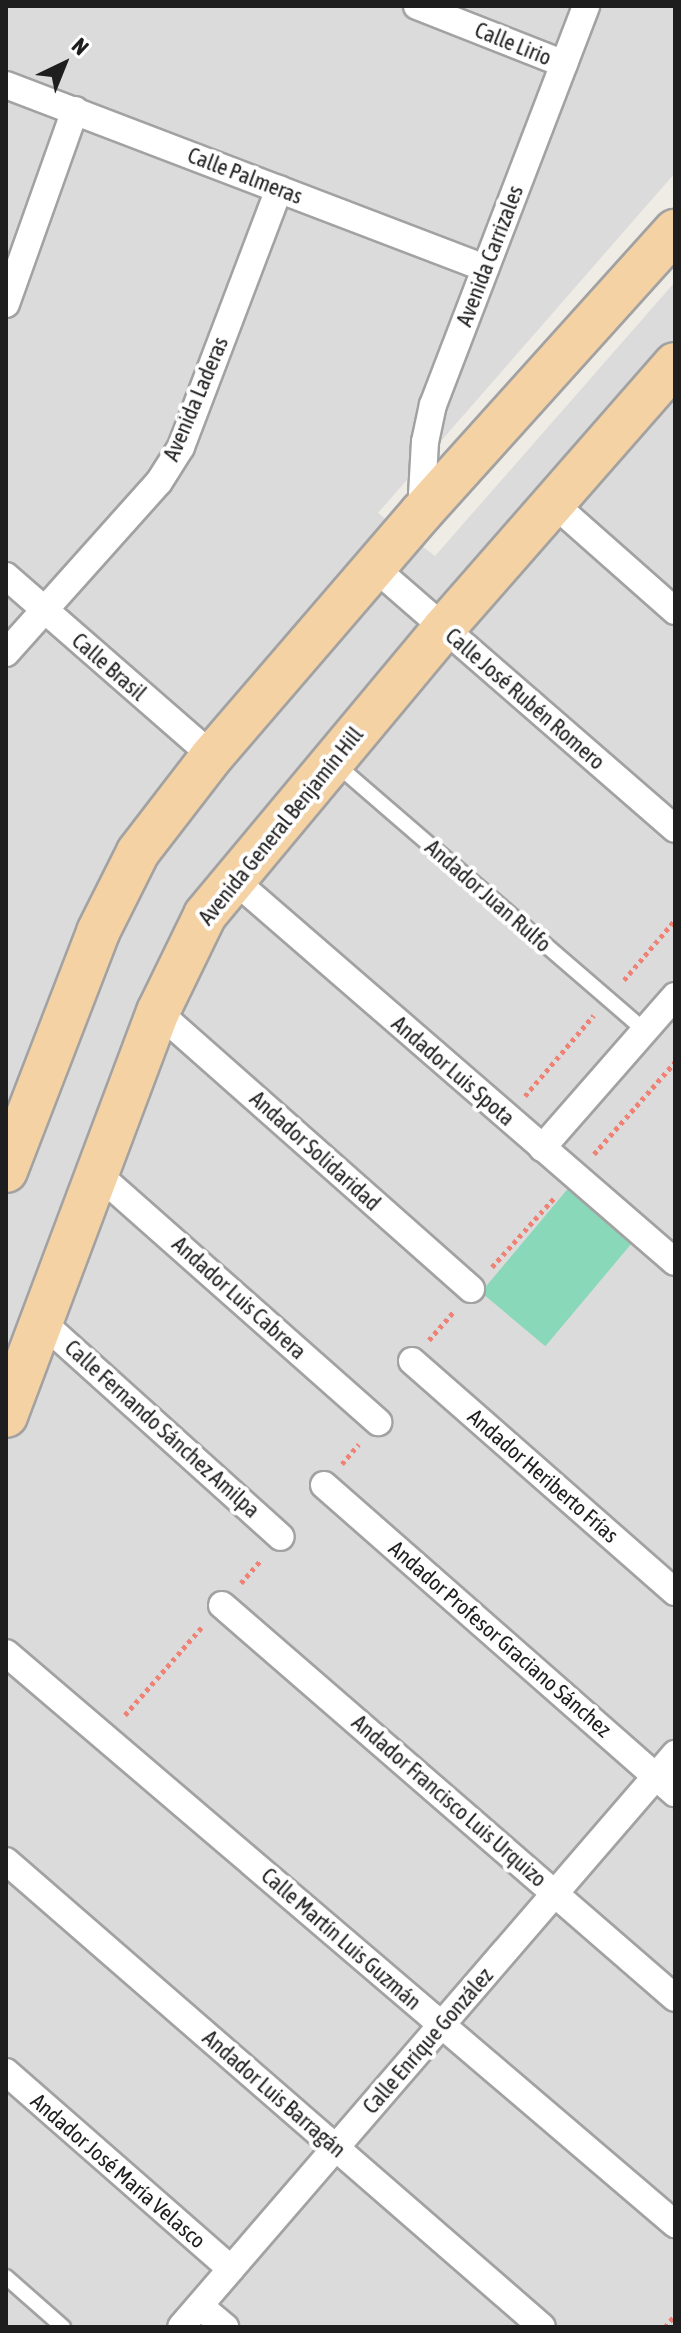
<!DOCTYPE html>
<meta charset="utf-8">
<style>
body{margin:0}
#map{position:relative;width:681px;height:2333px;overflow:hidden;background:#efebe5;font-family:"Asap Condensed",sans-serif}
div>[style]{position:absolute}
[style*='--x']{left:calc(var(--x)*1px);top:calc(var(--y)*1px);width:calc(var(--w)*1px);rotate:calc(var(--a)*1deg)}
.residential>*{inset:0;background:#dcdbdb}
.pitch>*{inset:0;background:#89d8ba;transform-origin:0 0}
.path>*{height:5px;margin-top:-2.5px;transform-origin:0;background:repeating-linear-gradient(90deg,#f08275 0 4px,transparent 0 8px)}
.roads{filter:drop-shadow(2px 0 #a2a2a2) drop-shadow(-2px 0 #a2a2a2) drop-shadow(0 2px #a2a2a2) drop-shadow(0 -2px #a2a2a2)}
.service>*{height:14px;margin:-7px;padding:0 7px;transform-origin:7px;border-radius:7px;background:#fff}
.minor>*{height:26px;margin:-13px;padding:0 13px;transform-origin:13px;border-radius:13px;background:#fff}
.primary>*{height:42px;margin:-21px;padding:0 21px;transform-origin:21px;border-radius:21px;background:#f5d2a4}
span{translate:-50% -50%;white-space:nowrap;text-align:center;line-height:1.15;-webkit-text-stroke:8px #fff;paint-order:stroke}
.street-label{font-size:22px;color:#1e1e1e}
.frame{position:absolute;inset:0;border:8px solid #1e1e1e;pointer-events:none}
.north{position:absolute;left:24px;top:24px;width:80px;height:80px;-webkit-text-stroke:6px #fff;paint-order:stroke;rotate:43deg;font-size:22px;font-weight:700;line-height:32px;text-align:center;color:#1e1e1e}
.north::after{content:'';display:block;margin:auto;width:28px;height:36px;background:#1e1e1e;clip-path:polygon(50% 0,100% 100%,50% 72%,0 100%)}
</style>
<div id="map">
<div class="residential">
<div style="clip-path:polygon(6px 6px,675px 6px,675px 173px,378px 513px,435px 556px,675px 282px,675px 2327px,6px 2327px)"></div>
</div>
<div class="pitch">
<div style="left:571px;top:1185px;width:84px;height:140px;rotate:40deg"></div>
</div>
<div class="path">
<div style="--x:624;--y:980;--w:79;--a:-49.6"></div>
<div style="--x:525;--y:1096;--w:106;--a:-49.6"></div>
<div style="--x:594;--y:1154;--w:123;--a:-48.6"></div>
<div style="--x:492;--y:1267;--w:94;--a:-48"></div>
<div style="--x:429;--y:1340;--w:38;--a:-49"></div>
<div style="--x:342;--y:1464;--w:26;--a:-50"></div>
<div style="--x:241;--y:1583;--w:30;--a:-49"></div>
<div style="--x:125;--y:1715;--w:118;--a:-48.8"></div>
<div style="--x:665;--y:2327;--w:16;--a:-50"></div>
</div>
<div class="roads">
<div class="service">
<div style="--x:336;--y:764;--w:408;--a:40.8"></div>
<div style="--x:6;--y:2277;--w:76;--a:41.3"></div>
</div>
<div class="minor">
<div style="--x:417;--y:6;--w:158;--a:21.5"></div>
<div style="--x:6;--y:85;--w:513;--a:20.91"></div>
<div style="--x:6;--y:304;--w:206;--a:-70.4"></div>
<div style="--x:553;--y:503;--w:163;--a:41.5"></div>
<div style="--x:421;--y:513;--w:71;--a:-86.8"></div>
<div style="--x:425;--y:442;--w:38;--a:-78"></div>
<div style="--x:433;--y:405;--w:427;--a:-69"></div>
<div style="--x:375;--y:568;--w:398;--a:41"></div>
<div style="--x:6;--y:576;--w:274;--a:41.1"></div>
<div style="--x:6;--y:653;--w:229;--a:-48.2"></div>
<div style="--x:159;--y:482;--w:41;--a:-57.8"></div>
<div style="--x:181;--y:447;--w:276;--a:-69.2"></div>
<div style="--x:233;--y:879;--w:585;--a:40.91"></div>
<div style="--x:158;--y:1012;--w:418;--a:41.5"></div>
<div style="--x:542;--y:1148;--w:202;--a:-48.8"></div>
<div style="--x:99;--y:1175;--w:373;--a:41.5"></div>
<div style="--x:42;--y:1322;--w:321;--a:42"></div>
<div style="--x:412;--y:1361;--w:350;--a:41.3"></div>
<div style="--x:324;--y:1485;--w:467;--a:41.3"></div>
<div style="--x:222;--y:1605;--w:600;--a:40.94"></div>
<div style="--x:6;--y:1653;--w:880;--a:40.48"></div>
<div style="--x:6;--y:1861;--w:710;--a:41"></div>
<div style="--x:6;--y:2072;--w:299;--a:41.2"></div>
<div style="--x:200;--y:2306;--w:33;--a:40"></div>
<div style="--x:181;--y:2327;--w:757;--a:-49.23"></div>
</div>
<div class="primary">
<div style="--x:6;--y:1171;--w:256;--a:-68.9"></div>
<div style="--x:98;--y:932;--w:89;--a:-63.4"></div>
<div style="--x:138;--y:852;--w:121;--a:-52.4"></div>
<div style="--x:212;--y:756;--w:321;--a:-49.3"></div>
<div style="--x:421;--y:513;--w:380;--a:-48"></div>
<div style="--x:6;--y:1416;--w:432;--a:-69.4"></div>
<div style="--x:158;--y:1012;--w:108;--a:-64.1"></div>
<div style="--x:205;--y:915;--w:373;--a:-50.2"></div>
<div style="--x:444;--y:628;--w:351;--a:-48.8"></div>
</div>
</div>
<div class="street-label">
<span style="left:513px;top:44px;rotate:22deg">Calle Lirio</span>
<span style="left:245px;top:176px;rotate:21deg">Calle Palmeras</span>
<span style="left:490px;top:256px;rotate:-69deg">Avenida Carrizales</span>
<span style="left:196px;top:399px;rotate:-67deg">Avenida Laderas</span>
<span style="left:109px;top:667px;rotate:41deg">Calle Brasil</span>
<span style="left:525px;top:699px;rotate:41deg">Calle José Rubén Romero</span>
<span style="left:281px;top:826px;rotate:-51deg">Avenida General Benjamín Hill</span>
<span style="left:488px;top:896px;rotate:41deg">Andador Juan Rulfo</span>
<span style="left:453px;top:1071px;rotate:41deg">Andador Luis Spota</span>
<span style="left:315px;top:1151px;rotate:42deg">Andador Solidaridad</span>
<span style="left:239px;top:1298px;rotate:42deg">Andador Luis Cabrera</span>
<span style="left:162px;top:1429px;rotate:42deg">Calle Fernando Sánchez Amilpa</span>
<span style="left:543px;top:1476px;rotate:41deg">Andador Heriberto Frías</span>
<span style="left:500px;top:1639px;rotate:41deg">Andador Profesor Graciano Sánchez</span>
<span style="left:449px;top:1801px;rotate:41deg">Andador Francisco Luis Urquizo</span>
<span style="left:341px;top:1939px;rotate:41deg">Calle Martín Luis Guzmán</span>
<span style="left:428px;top:2041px;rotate:-49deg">Calle Enrique González</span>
<span style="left:274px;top:2094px;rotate:41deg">Andador Luis Barragán</span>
<span style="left:118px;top:2171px;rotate:41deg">Andador José María Velasco</span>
</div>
<div class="frame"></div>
<div class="north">N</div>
</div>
